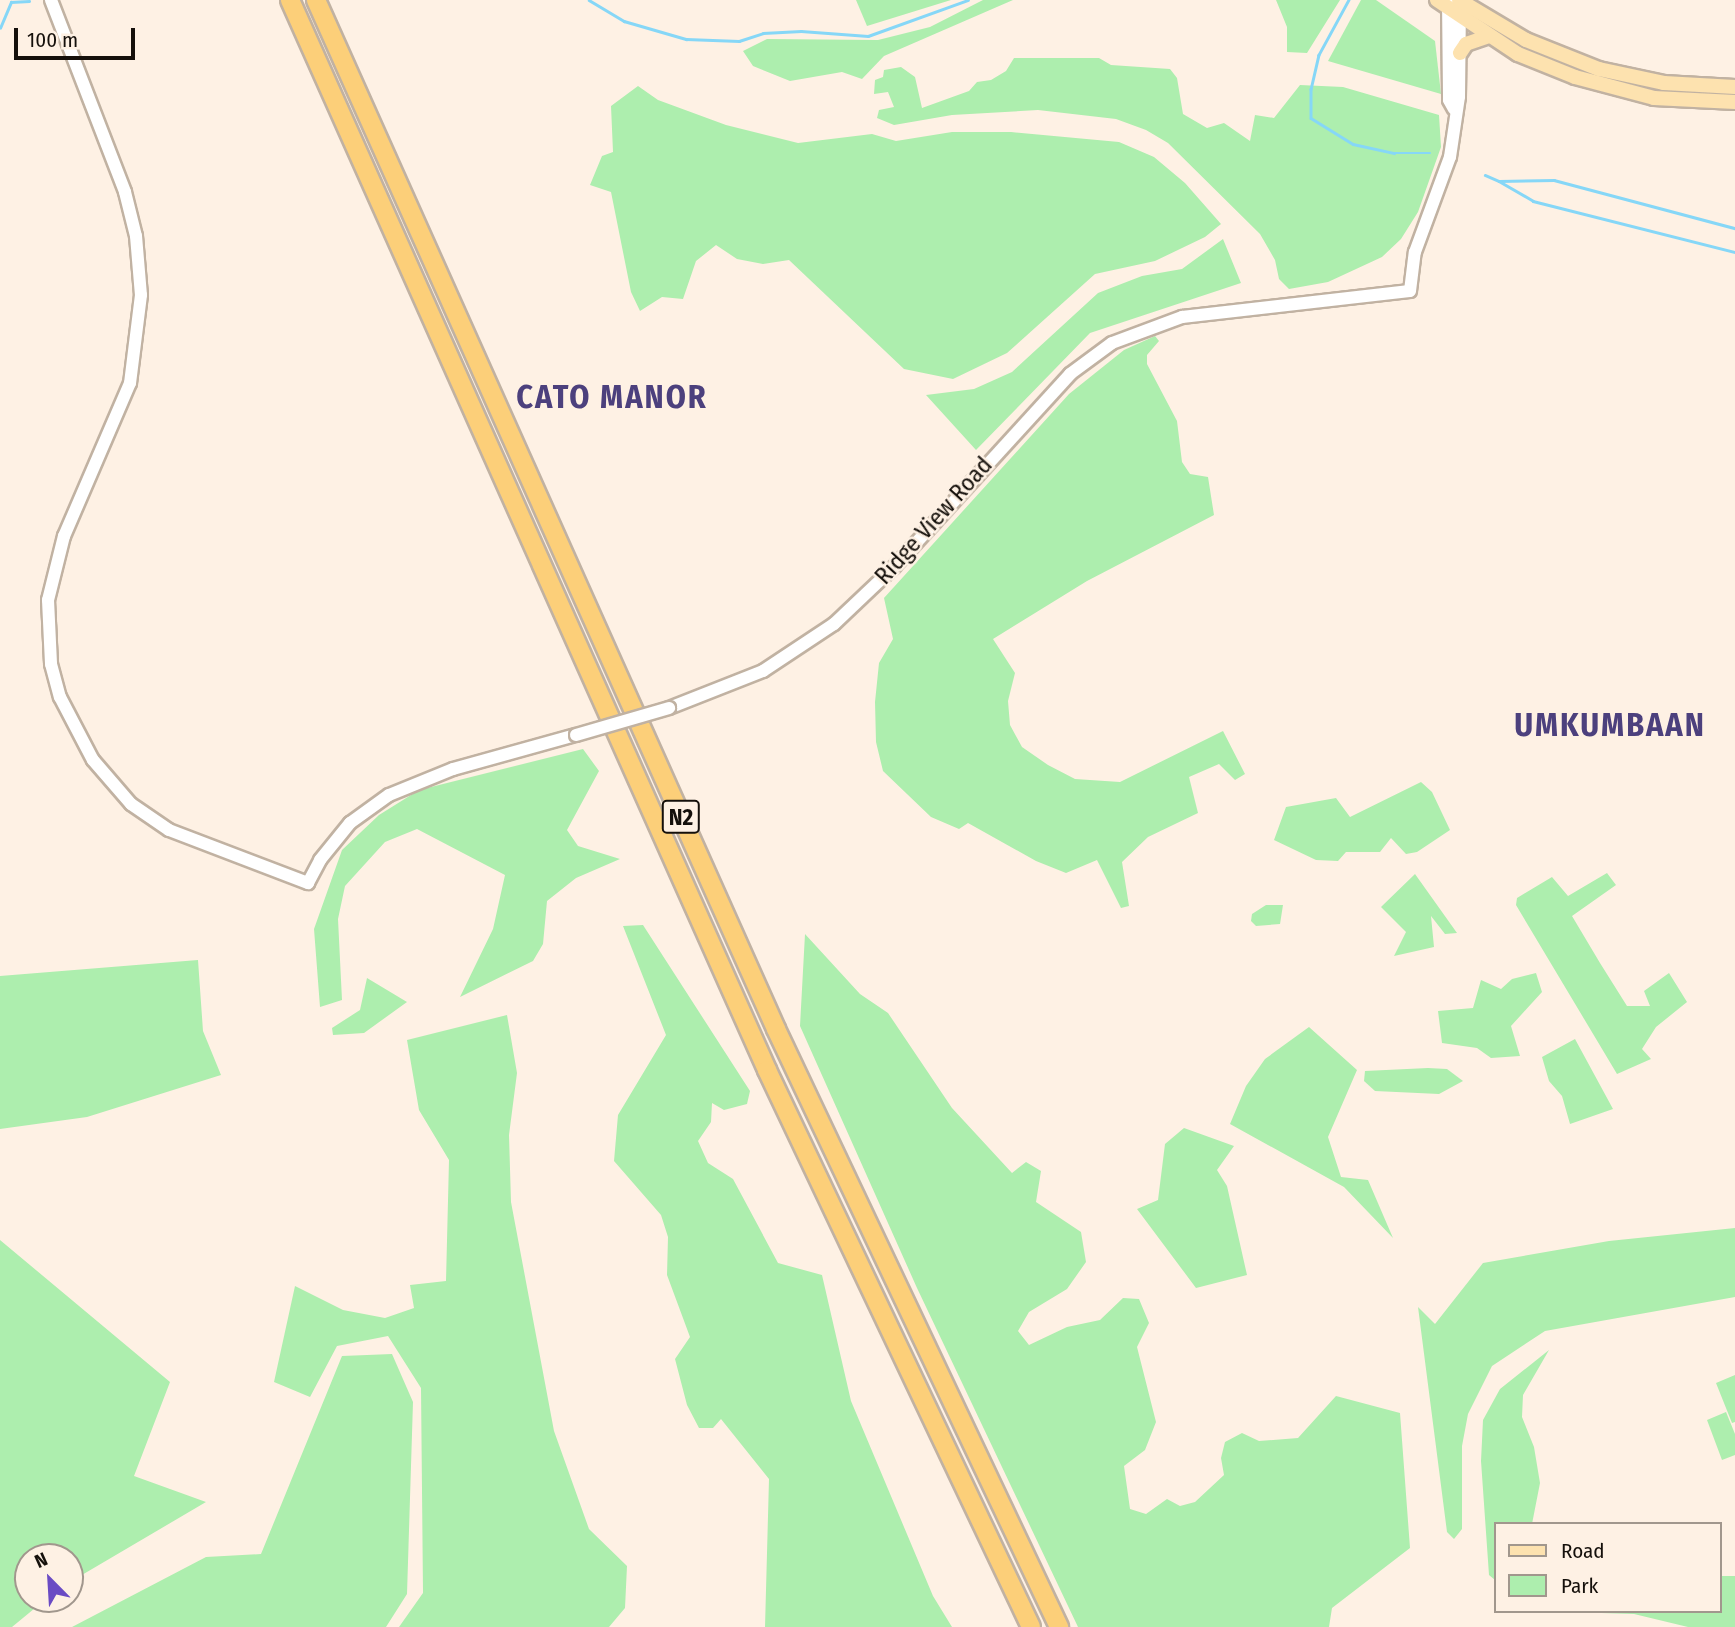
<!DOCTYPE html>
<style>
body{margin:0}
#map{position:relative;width:1735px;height:1627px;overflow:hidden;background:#fef1e4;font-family:"Fira Sans Condensed",sans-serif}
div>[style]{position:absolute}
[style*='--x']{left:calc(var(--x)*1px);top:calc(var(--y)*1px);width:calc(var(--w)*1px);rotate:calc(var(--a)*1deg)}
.green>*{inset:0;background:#adeeae}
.stream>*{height:2.5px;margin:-1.25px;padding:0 1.25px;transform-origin:1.25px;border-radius:1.25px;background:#86d7f7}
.roads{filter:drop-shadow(2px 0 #c1b2a2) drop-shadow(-2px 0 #c1b2a2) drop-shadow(0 2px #c1b2a2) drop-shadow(0 -2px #c1b2a2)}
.minor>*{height:12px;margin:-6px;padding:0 6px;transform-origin:6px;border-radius:6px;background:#fff}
.major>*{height:14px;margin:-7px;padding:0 7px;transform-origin:7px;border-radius:7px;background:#fde2af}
.highway>*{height:18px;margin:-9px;padding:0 9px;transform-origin:9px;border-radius:9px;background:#fccf79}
.bridges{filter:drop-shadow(2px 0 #c1b2a2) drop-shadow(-2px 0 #c1b2a2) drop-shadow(0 2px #c1b2a2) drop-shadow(0 -2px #c1b2a2)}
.minor-bridge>*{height:12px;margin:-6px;padding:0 6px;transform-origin:6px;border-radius:6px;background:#fff}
span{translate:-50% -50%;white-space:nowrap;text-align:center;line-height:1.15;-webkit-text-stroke:5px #fef1e4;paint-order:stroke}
.shield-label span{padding:2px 5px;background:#fef1e4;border:2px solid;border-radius:5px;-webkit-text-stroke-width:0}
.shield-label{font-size:23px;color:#15100b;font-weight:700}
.street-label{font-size:24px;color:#15100b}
.district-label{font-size:32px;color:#4c407d;font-weight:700;letter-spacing:2px}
.legend{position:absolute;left:1494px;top:1522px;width:228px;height:91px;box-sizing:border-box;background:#fef1e4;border:2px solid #a1978d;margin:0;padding:9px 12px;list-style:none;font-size:21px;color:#15100b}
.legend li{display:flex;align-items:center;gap:14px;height:35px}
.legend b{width:35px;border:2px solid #a1978d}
.north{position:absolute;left:14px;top:1543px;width:70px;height:70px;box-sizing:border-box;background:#fef1e4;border:2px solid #a1978d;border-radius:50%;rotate:336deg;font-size:19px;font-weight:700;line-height:28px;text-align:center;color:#15100b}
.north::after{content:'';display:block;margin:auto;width:24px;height:32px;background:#6a4bc4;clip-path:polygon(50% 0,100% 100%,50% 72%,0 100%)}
.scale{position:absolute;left:14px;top:28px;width:121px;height:32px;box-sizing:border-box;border:4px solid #15100b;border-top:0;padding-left:9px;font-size:21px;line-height:24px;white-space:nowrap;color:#15100b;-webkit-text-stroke:5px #fef1e4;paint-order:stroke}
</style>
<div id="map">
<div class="green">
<div style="clip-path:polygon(856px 0,951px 0,867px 26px)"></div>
<div style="clip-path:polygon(983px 0,1013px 0,884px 56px,862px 79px,842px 72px,790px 81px,753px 66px,743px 51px,767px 39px,878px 40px,930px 27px)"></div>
<div style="clip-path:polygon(1276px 0,1340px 0,1307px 53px,1287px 52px,1287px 27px)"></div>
<div style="clip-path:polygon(1361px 0,1376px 0,1435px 41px,1441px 94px,1328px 61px)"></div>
<div style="clip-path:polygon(1014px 58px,1099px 58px,1111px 65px,1170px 69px,1177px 78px,1183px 114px,1207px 128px,1224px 123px,1250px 141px,1255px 115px,1274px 118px,1300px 85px,1343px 87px,1439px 115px,1441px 147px,1418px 212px,1401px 239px,1382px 257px,1328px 282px,1289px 289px,1279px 279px,1275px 260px,1260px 234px,1168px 143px,1146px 130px,1116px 119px,1038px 110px,952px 115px,894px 125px,877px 118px,879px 110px,894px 107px,888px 92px,874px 94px,875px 80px,883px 77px,884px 70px,901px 67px,915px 77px,922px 108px,969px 91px,977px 82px,991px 80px,1006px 71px)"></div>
<div style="clip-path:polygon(638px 86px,658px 100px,726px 125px,798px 143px,872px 134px,896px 141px,952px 132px,1011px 132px,1119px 142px,1154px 157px,1185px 183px,1221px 224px,1205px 237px,1155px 261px,1095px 274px,1007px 353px,953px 379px,904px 369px,789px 260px,763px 264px,737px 259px,716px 245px,696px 261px,683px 299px,662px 297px,640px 311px,631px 292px,611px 192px,590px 185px,602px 156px,613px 152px,611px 106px)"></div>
<div style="clip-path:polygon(1223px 239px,1241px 283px,1090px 333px,976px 450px,926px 395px,974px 389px,1012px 372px,1098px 293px,1142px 276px,1182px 269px)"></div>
<div style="clip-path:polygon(1155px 336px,1159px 341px,1147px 355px,1147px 364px,1177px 421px,1182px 462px,1190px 474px,1208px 477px,1214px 515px,1087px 581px,993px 639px,1015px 673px,1008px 701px,1010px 725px,1022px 747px,1048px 765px,1075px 779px,1120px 782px,1223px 731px,1245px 774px,1235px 780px,1219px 764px,1189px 777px,1198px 813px,1148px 837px,1122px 862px,1129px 906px,1121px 908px,1097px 860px,1066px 873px,1036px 861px,968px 823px,959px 829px,931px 817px,883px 771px,876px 742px,875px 702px,879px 663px,893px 639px,884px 598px,1069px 394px,1124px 350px)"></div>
<div style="clip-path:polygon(583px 749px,599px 771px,567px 830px,578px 846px,620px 859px,576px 878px,547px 901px,543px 944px,533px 961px,460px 997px,493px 929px,505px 875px,417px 829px,385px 842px,345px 886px,338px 919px,342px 1000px,320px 1007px,314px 929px,342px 850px,379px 815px,419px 790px)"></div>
<div style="clip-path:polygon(1421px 782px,1432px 792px,1450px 830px,1417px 852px,1406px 854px,1391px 838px,1380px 852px,1346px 852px,1338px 861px,1316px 860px,1274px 840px,1286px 807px,1336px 798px,1350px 817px)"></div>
<div style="clip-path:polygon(1607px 873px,1616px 885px,1572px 916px,1600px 963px,1627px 1006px,1650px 1006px,1644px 991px,1669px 973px,1687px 1002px,1656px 1027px,1642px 1049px,1651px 1059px,1617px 1074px,1516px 905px,1517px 898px,1552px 877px,1568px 896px)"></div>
<div style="clip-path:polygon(1415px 874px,1457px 933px,1445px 934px,1431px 916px,1434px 947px,1394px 956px,1406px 932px,1381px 907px)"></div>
<div style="clip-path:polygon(1266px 905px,1283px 905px,1280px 924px,1256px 926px,1251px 921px,1252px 914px)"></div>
<div style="clip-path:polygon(643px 925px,750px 1091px,747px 1104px,724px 1110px,712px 1103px,711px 1122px,698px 1141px,708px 1163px,733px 1179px,778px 1263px,822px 1275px,851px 1401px,933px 1596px,952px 1627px,765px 1627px,769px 1479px,721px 1419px,713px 1428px,699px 1428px,687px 1405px,675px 1359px,690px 1337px,667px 1275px,668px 1237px,661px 1215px,614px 1161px,618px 1115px,666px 1035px,623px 926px)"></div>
<div style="clip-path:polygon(805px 934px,860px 994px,888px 1013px,952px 1108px,1012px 1173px,1026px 1162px,1041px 1171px,1036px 1202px,1081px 1232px,1086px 1262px,1067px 1289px,1029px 1312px,1018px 1331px,1029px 1345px,1067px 1327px,1100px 1320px,1123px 1298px,1139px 1299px,1149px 1323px,1137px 1347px,1156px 1422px,1145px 1450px,1124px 1466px,1130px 1509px,1146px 1514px,1167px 1499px,1180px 1506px,1195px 1502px,1224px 1475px,1221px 1458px,1225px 1442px,1242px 1433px,1259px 1441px,1298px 1438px,1336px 1396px,1400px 1413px,1410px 1548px,1332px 1608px,1329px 1627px,1078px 1627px,917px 1288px,800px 1026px)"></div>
<div style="clip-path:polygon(198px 960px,203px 1031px,221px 1075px,87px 1117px,0 1129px,0 976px)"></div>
<div style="clip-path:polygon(1536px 973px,1542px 992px,1511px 1026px,1520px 1056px,1491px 1058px,1477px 1048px,1442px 1043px,1438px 1011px,1473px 1008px,1481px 980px,1501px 989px,1512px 979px)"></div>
<div style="clip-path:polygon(367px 978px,407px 1002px,364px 1033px,333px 1035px,332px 1028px,360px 1010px)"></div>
<div style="clip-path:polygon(507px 1015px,517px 1073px,509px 1135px,511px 1202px,554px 1431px,589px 1529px,627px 1566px,625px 1608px,609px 1627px,399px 1627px,423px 1593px,421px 1388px,388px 1336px,337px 1346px,310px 1397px,274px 1382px,295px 1286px,343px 1310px,385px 1318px,414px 1308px,410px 1285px,446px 1281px,449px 1160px,419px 1110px,407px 1040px)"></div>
<div style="clip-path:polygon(1309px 1027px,1357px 1070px,1328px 1137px,1341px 1177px,1368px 1180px,1393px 1238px,1344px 1187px,1230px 1124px,1246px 1086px,1265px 1059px)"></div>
<div style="clip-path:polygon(1575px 1039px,1613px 1109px,1570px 1124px,1562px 1096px,1549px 1081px,1542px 1057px)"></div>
<div style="clip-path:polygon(1428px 1068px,1447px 1069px,1463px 1081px,1439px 1094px,1375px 1091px,1364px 1081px,1365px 1071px)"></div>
<div style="clip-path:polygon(1184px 1128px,1234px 1146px,1217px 1170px,1227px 1186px,1247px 1275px,1196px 1288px,1137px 1209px,1158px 1200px,1165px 1144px)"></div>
<div style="clip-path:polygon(1735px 1228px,1735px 1297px,1545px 1331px,1492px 1366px,1468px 1414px,1462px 1446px,1462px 1529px,1454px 1539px,1447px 1532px,1418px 1307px,1435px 1324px,1483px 1263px,1609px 1241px)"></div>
<div style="clip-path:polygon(0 1240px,170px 1382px,134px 1476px,206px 1502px,70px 1582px,70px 1557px,28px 1557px,28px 1599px,46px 1599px,12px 1627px,0 1627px)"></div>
<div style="clip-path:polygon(1549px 1350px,1523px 1395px,1522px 1417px,1534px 1447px,1540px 1483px,1532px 1524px,1495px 1524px,1495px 1580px,1489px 1575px,1481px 1461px,1483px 1420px,1500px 1389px)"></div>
<div style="clip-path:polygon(392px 1354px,413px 1402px,407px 1594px,386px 1627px,72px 1627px,206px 1557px,261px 1554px,342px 1356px)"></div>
<div style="clip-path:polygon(1735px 1375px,1735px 1422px,1732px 1423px,1716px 1383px)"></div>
<div style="clip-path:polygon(1726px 1412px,1735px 1434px,1735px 1455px,1722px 1460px,1707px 1420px)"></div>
<div style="clip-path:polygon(1719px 1576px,1735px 1576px,1735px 1627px,1688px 1627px,1634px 1614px,1535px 1611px,1719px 1611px)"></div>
</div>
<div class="stream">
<div style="--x:589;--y:0;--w:41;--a:31"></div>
<div style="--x:624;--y:21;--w:65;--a:16.2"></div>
<div style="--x:686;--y:39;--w:53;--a:2.2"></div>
<div style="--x:739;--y:41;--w:25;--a:-18"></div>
<div style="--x:763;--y:33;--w:38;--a:-3"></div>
<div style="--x:801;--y:31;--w:67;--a:4.3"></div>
<div style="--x:868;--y:36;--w:106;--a:-19.8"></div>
<div style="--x:1349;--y:0;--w:63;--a:118.6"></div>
<div style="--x:1319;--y:55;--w:35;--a:103"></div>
<div style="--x:1311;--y:89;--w:29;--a:90"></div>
<div style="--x:1311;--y:118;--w:49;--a:31.8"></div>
<div style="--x:1353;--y:144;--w:42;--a:12.4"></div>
<div style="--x:1394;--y:153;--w:36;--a:0"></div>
<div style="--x:0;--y:28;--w:28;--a:-67"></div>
<div style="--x:11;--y:2;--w:18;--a:-3"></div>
<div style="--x:1485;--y:175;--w:15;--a:23"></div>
<div style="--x:1499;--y:181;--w:55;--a:-1"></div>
<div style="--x:1554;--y:180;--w:187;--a:14.9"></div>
<div style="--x:1499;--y:181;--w:39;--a:30"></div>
<div style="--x:1533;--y:201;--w:208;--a:14.2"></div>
</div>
<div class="roads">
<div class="minor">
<div style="--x:51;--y:0;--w:206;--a:68.9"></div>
<div style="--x:125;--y:192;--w:45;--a:76"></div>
<div style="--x:136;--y:236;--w:59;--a:85.2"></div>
<div style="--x:141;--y:295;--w:89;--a:97.1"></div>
<div style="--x:130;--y:383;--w:167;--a:113.3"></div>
<div style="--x:64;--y:536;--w:66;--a:104"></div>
<div style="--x:48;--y:600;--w:64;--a:87.3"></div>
<div style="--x:51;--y:664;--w:34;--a:75"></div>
<div style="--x:60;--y:697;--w:71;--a:62.4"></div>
<div style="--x:93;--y:760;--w:58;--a:49.2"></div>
<div style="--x:131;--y:804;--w:46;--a:34.4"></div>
<div style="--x:169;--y:830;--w:149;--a:20.9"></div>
<div style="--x:308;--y:883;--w:26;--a:-62"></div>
<div style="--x:320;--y:860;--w:48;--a:-51"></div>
<div style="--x:350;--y:823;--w:48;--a:-35.7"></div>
<div style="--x:389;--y:795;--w:69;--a:-22.1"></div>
<div style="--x:453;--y:769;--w:128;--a:-15.5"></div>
<div style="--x:1448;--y:0;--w:100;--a:89.4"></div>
<div style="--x:1449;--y:100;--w:10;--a:61"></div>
<div style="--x:669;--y:708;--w:101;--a:-21.5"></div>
<div style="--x:763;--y:671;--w:85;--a:-33.5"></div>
<div style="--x:834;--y:624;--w:83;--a:-43.5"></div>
<div style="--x:894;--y:567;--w:261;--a:-47.6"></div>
<div style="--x:1070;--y:374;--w:52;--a:-36.4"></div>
<div style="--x:1112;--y:343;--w:75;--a:-20.4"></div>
<div style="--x:1182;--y:317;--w:229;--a:-6.5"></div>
<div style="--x:1410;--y:291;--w:39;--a:-83"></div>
<div style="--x:1415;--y:252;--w:101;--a:-69.8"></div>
<div style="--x:1450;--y:157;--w:61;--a:-81.5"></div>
<div style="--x:1459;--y:97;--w:89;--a:-89.4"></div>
</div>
<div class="major">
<div style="--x:1437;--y:0;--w:97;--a:33.7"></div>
<div style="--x:1518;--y:54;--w:61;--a:22"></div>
<div style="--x:1575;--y:77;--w:82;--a:14.9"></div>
<div style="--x:1654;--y:98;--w:81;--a:2.8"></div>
<div style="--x:1459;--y:0;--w:78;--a:30.8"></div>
<div style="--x:1526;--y:40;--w:79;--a:21.7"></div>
<div style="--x:1599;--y:69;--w:66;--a:12.2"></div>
<div style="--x:1664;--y:83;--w:71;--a:3.2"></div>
<div style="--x:1460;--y:53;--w:11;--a:-56"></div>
<div style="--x:1466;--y:44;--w:24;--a:-19"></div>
</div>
<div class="highway">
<div style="--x:290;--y:0;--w:1172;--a:65.97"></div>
<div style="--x:767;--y:1070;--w:616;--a:64.64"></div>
<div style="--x:316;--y:0;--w:1127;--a:65.91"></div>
<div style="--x:776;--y:1029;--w:662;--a:64.67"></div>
</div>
</div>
<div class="bridges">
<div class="minor-bridge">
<div style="--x:576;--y:735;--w:97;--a:-16.2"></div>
</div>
</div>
<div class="shield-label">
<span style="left:681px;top:817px">N2</span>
</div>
<div class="street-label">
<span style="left:934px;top:521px;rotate:-48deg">Ridge View Road</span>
</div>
<div class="district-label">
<span style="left:612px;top:397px">CATO MANOR</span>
<span style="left:1610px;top:725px">UMKUMBAAN</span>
</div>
<ul class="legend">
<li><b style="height:9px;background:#fde2af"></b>Road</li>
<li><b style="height:19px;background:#adeeae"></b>Park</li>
</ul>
<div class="north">N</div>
<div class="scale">100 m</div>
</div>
